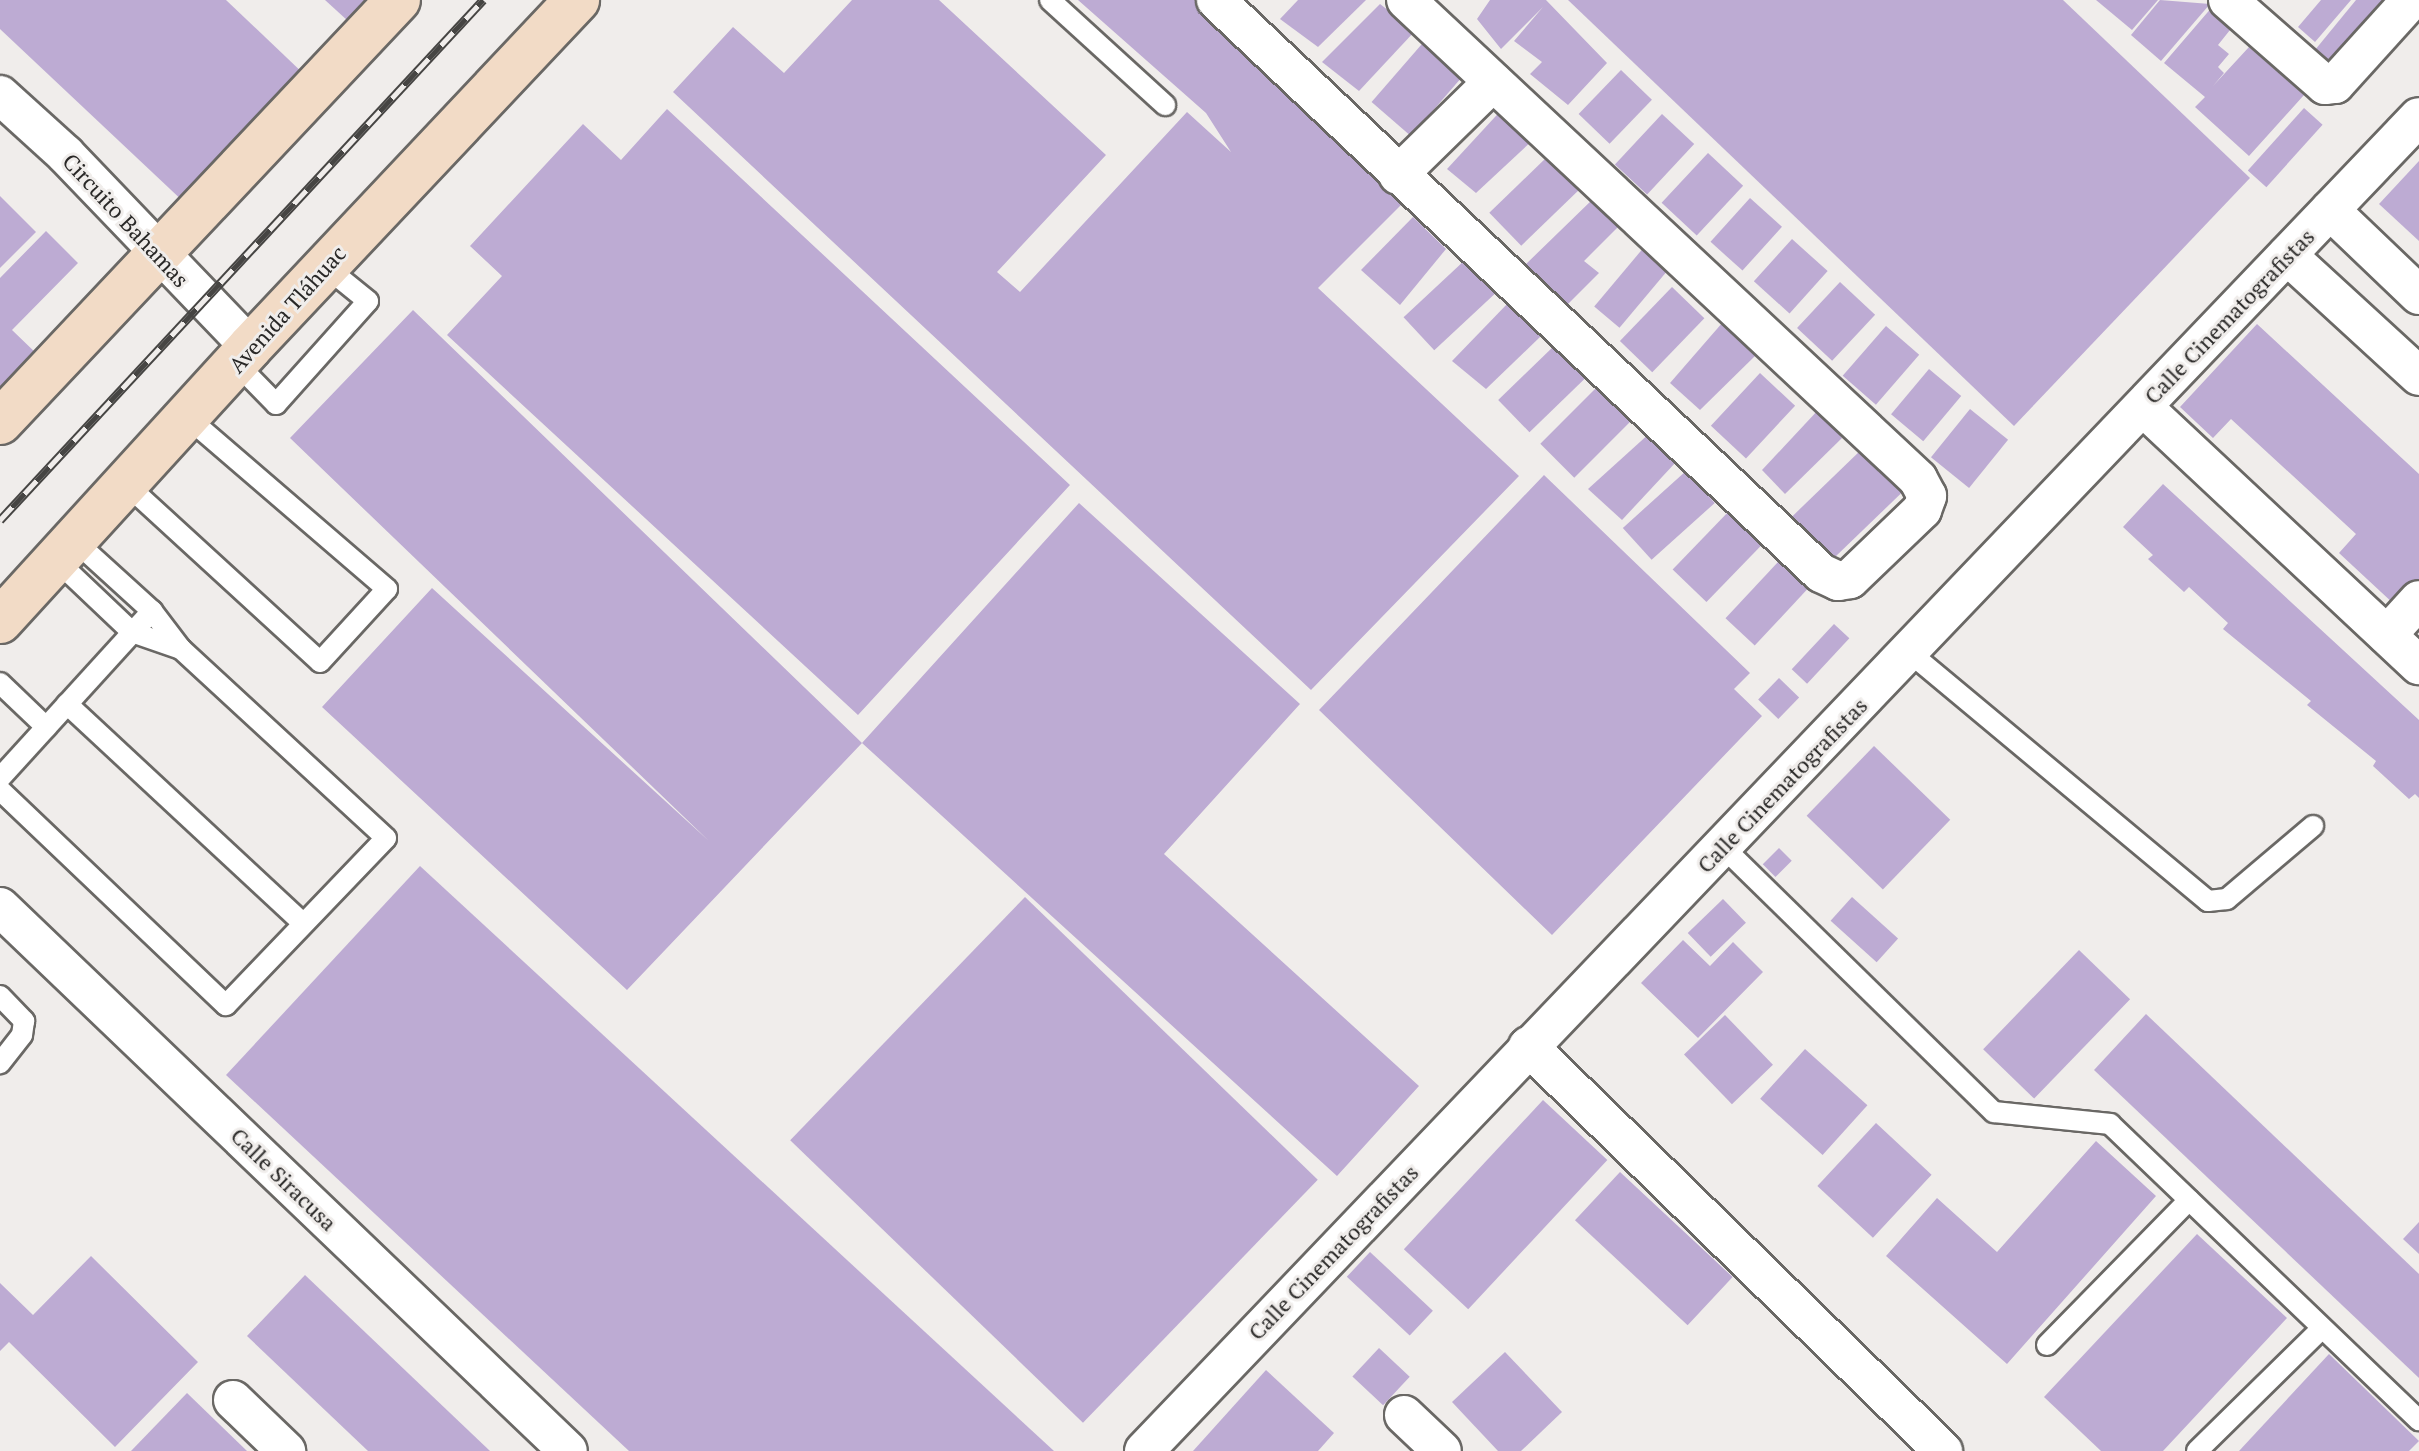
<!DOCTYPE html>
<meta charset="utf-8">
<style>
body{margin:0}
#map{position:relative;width:2419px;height:1451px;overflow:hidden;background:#f0edeb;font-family:"PT Serif",serif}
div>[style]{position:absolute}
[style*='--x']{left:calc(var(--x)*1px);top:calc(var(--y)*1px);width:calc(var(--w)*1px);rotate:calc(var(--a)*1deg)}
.building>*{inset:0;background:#bdabd3;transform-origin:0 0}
.roads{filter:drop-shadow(2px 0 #6a6865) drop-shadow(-2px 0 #6a6865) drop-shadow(0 2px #6a6865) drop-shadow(0 -2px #6a6865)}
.service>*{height:20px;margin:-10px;padding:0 10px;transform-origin:10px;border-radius:10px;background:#fff}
.minor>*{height:38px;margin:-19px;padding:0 19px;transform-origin:19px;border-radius:19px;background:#fff}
.secondary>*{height:44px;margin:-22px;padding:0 22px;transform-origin:22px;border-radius:22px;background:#f2dbc6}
.rail>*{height:9px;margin-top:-4.5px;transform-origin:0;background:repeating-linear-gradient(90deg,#f0edeb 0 18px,#464543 0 36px);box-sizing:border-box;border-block:2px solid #464543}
span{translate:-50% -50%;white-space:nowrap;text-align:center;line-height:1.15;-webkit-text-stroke:6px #f0edeb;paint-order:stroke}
.street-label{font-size:22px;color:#292827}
</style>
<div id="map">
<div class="building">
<div style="clip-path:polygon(0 0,226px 0,307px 77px,187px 205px,0 29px)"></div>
<div style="clip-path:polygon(325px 0,389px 0,360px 32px)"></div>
<div style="clip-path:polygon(852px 0,939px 0,1106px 155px,997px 272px,1020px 292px,1187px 112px,1231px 152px,1206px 113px,1078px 0,1202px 0,1408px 198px,1318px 288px,1519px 476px,1311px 690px,673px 92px,733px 27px,784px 73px)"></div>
<div style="clip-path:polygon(1298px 0,1366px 0,1318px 47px,1280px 19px)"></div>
<div style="clip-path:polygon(1490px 0,1546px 0,1607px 63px,1568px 105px,1530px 74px,1542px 62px,1514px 41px,1543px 7px,1501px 49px,1477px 19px)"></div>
<div style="clip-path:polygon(1568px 0,2063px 0,2250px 178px,2014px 426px)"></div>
<div style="clip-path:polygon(2096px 0,2158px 0,2132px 30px)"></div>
<div style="clip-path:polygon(2160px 0,2210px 4px,2161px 61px,2131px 35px)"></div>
<div style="clip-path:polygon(2321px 0,2351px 0,2315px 42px,2298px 27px)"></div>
<div style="clip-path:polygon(2356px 0,2394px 0,2336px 69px,2315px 50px)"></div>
<div style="clip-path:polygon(1380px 4px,1415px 31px,1359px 91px,1322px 62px)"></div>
<div style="clip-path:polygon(2213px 6px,2234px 25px,2218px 45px,2229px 54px,2218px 67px,2224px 73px,2213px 86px,2249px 47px,2304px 95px,2249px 156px,2195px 107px,2205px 97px,2164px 63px)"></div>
<div style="left:1428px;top:37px;width:52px;height:86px;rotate:41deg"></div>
<div style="left:1621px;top:70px;width:43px;height:61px;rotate:44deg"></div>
<div style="clip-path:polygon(1506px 105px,1535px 138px,1476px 193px,1447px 169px)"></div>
<div style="left:2304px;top:108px;width:25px;height:84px;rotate:42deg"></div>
<div style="clip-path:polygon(667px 109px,1070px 485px,858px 715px,447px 335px,502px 276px,470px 246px,583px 124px,621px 160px)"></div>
<div style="left:1662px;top:114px;width:44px;height:69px;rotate:43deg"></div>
<div style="left:1708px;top:153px;width:48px;height:68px;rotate:43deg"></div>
<div style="left:1549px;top:155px;width:46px;height:83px;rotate:46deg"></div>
<div style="clip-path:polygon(2419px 161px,2419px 241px,2379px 204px)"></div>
<div style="clip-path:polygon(0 196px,36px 232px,0 268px)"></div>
<div style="clip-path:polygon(1594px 198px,1619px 226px,1584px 261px,1599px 273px,1568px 304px,1524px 266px)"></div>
<div style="left:1750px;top:198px;width:43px;height:59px;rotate:42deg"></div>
<div style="clip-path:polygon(1413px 217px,1446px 249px,1400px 305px,1361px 270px)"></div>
<div style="clip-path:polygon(46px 231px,78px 263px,12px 330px,39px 356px,0 395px,0 278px)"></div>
<div style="left:1792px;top:239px;width:48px;height:57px;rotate:42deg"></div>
<div style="left:1645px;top:246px;width:33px;height:79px;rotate:40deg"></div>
<div style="left:1465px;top:260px;width:45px;height:84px;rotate:47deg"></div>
<div style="left:1840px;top:282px;width:48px;height:63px;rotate:43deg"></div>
<div style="left:1672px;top:287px;width:45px;height:75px;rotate:44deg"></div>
<div style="clip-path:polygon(1510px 301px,1541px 336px,1486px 389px,1452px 361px)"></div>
<div style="clip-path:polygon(413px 310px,862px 743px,627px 990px,322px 707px,432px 588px,709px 841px,290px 438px)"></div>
<div style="clip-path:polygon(1723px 322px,1756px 355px,1700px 410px,1670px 383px)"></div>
<div style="clip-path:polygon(2257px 324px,2419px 474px,2419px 579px,2395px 605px,2339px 553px,2356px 534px,2231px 419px,2213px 438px,2180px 407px)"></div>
<div style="left:1886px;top:326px;width:44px;height:66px;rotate:41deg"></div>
<div style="left:1555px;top:345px;width:45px;height:79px;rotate:46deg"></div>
<div style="left:1929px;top:369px;width:42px;height:59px;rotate:40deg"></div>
<div style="left:1760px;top:373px;width:48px;height:72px;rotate:43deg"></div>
<div style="left:1599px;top:385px;width:48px;height:83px;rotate:45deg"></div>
<div style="clip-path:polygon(1819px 409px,1842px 438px,1785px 494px,1762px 470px)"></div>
<div style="left:1970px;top:409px;width:49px;height:62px;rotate:39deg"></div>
<div style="clip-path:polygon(1651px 432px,1676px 462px,1622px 520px,1588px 489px)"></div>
<div style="left:1862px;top:449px;width:59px;height:97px;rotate:46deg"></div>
<div style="left:1686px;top:471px;width:43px;height:85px;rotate:48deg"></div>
<div style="clip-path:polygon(1544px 475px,1750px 673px,1734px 689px,1762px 716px,1552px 935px,1319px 710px)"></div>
<div style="clip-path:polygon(2163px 484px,2419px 720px,2419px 798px,2415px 794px,2409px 799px,2373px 766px,2376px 761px,2307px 705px,2311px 701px,2223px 629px,2228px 623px,2189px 587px,2184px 592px,2148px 559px,2153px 555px,2123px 527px)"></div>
<div style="clip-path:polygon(1079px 503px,1300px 704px,1164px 854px,1419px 1086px,1337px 1176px,862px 743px)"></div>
<div style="left:1731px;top:509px;width:47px;height:84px;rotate:44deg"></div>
<div style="left:1778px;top:562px;width:40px;height:77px;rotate:43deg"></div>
<div style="left:1834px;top:624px;width:21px;height:62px;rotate:43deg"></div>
<div style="left:1779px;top:678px;width:28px;height:30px;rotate:44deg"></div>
<div style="left:1874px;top:746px;width:106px;height:97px;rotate:44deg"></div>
<div style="left:1779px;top:848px;width:18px;height:23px;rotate:45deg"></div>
<div style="clip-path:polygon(420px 866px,1054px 1451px,629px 1451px,226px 1075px)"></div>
<div style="left:1025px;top:897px;width:407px;height:338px;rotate:44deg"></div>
<div style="left:1852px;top:897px;width:62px;height:32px;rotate:42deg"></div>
<div style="left:1723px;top:899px;width:33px;height:49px;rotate:46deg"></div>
<div style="clip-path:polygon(1683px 940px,1710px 966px,1733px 942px,1763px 972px,1698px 1038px,1641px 983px)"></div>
<div style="left:2079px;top:950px;width:71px;height:138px;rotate:44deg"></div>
<div style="clip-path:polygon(2146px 1014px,2419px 1274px,2419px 1378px,2094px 1070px)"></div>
<div style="left:1725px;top:1015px;width:69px;height:57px;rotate:46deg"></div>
<div style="left:1805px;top:1049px;width:84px;height:67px;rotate:42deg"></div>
<div style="left:1543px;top:1100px;width:88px;height:204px;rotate:43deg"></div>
<div style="left:1876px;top:1123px;width:76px;height:86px;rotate:43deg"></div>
<div style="clip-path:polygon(2096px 1141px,2156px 1196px,2007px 1364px,1886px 1256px,1937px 1198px,1997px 1252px)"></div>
<div style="left:1620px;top:1172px;width:154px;height:66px;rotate:43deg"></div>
<div style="clip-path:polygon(2419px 1222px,2419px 1254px,2403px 1239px)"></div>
<div style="clip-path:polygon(2197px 1234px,2287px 1318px,2163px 1451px,2101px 1451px,2044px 1397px)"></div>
<div style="left:1370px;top:1252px;width:86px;height:34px;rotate:43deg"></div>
<div style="clip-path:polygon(91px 1256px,198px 1362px,115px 1447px,9px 1342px,0 1351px,0 1283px,33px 1315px)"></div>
<div style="clip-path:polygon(305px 1275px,490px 1451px,368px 1451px,247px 1336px)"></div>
<div style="left:1379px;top:1348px;width:42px;height:39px;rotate:43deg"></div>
<div style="clip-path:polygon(1505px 1352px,1562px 1412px,1521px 1451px,1498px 1451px,1452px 1402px)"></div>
<div style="clip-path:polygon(2329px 1354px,2419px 1441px,2409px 1451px,2239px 1451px)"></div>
<div style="clip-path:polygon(1266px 1370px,1334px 1433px,1318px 1451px,1193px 1451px)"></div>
<div style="clip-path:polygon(187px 1393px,247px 1451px,131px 1451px)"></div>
</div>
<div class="roads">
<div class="service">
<div style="--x:1050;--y:0;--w:156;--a:42.4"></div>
<div style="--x:237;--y:364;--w:56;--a:45.7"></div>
<div style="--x:276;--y:404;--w:138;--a:-48.2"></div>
<div style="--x:368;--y:301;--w:54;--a:-141"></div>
<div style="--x:126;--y:484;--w:263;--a:42.5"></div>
<div style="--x:320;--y:662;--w:99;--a:-47.5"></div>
<div style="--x:387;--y:589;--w:262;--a:-139.3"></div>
<div style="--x:56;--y:560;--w:105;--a:43.5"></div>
<div style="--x:132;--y:632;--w:52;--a:19.1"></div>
<div style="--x:1909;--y:652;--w:389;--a:39.8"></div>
<div style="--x:2208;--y:901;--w:19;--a:-6"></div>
<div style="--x:2227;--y:899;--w:113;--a:-40.3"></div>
<div style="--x:0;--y:683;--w:64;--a:43.7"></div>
<div style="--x:67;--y:704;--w:322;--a:42.9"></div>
<div style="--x:0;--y:778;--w:226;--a:-47.7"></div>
<div style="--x:0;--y:790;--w:312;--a:43.6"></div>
<div style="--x:226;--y:1005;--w:231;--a:-46.2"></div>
<div style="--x:386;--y:838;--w:279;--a:-137.3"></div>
<div style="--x:181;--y:649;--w:48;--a:-127.3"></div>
<div style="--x:152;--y:611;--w:105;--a:-137.7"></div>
<div style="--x:1723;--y:847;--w:379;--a:44.4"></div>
<div style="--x:1994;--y:1112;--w:117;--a:5.9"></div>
<div style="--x:2110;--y:1124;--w:428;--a:43.8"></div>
<div style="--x:0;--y:996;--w:35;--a:46"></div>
<div style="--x:24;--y:1021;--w:14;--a:98"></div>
<div style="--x:22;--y:1035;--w:36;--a:128"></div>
<div style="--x:2047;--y:1345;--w:203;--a:-45.6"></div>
<div style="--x:2197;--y:1451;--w:175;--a:-44.5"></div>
</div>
<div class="minor">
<div style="--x:1216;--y:0;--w:833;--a:43.44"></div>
<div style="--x:1821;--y:573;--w:19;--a:25"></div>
<div style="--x:1838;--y:581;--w:12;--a:-9"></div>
<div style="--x:1850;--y:579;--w:100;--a:-43.8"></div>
<div style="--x:1922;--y:510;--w:15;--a:-70"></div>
<div style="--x:1927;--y:496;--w:19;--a:-118"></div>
<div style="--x:1918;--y:479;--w:701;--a:-136.91"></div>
<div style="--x:2228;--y:0;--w:129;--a:41.2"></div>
<div style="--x:2325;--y:85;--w:10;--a:-6"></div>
<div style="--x:2335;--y:84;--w:113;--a:-47.9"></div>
<div style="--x:0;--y:95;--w:88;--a:42.2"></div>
<div style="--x:65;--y:154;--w:267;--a:46.2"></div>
<div style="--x:1398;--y:175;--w:133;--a:-44.4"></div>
<div style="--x:2330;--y:210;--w:123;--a:43.7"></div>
<div style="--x:2287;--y:255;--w:179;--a:42.5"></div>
<div style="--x:2143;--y:407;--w:378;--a:43.1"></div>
<div style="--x:2387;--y:635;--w:47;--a:-47.6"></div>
<div style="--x:0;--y:907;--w:786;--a:43.76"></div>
<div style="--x:1528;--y:1046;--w:580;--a:44.3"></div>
<div style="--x:233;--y:1400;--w:74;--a:43.9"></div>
<div style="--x:1404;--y:1415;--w:52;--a:43.5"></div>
<div style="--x:1144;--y:1451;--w:1845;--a:-46.3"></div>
</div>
<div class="secondary">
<div style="--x:0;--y:422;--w:580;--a:-46.68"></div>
<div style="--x:0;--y:621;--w:371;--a:-47.6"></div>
<div style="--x:250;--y:347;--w:477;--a:-46.7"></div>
</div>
</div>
<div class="rail">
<div style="--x:0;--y:520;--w:710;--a:-47.11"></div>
</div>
<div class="street-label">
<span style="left:126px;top:220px;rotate:47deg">Circuito Bahamas</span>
<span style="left:287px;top:309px;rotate:-48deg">Avenida Tláhuac</span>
<span style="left:2229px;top:316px;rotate:-46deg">Calle Cinematografistas</span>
<span style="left:1782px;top:785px;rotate:-46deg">Calle Cinematografistas</span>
<span style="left:284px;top:1179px;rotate:44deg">Calle Siracusa</span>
<span style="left:1333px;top:1252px;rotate:-46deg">Calle Cinematografistas</span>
</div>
</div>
